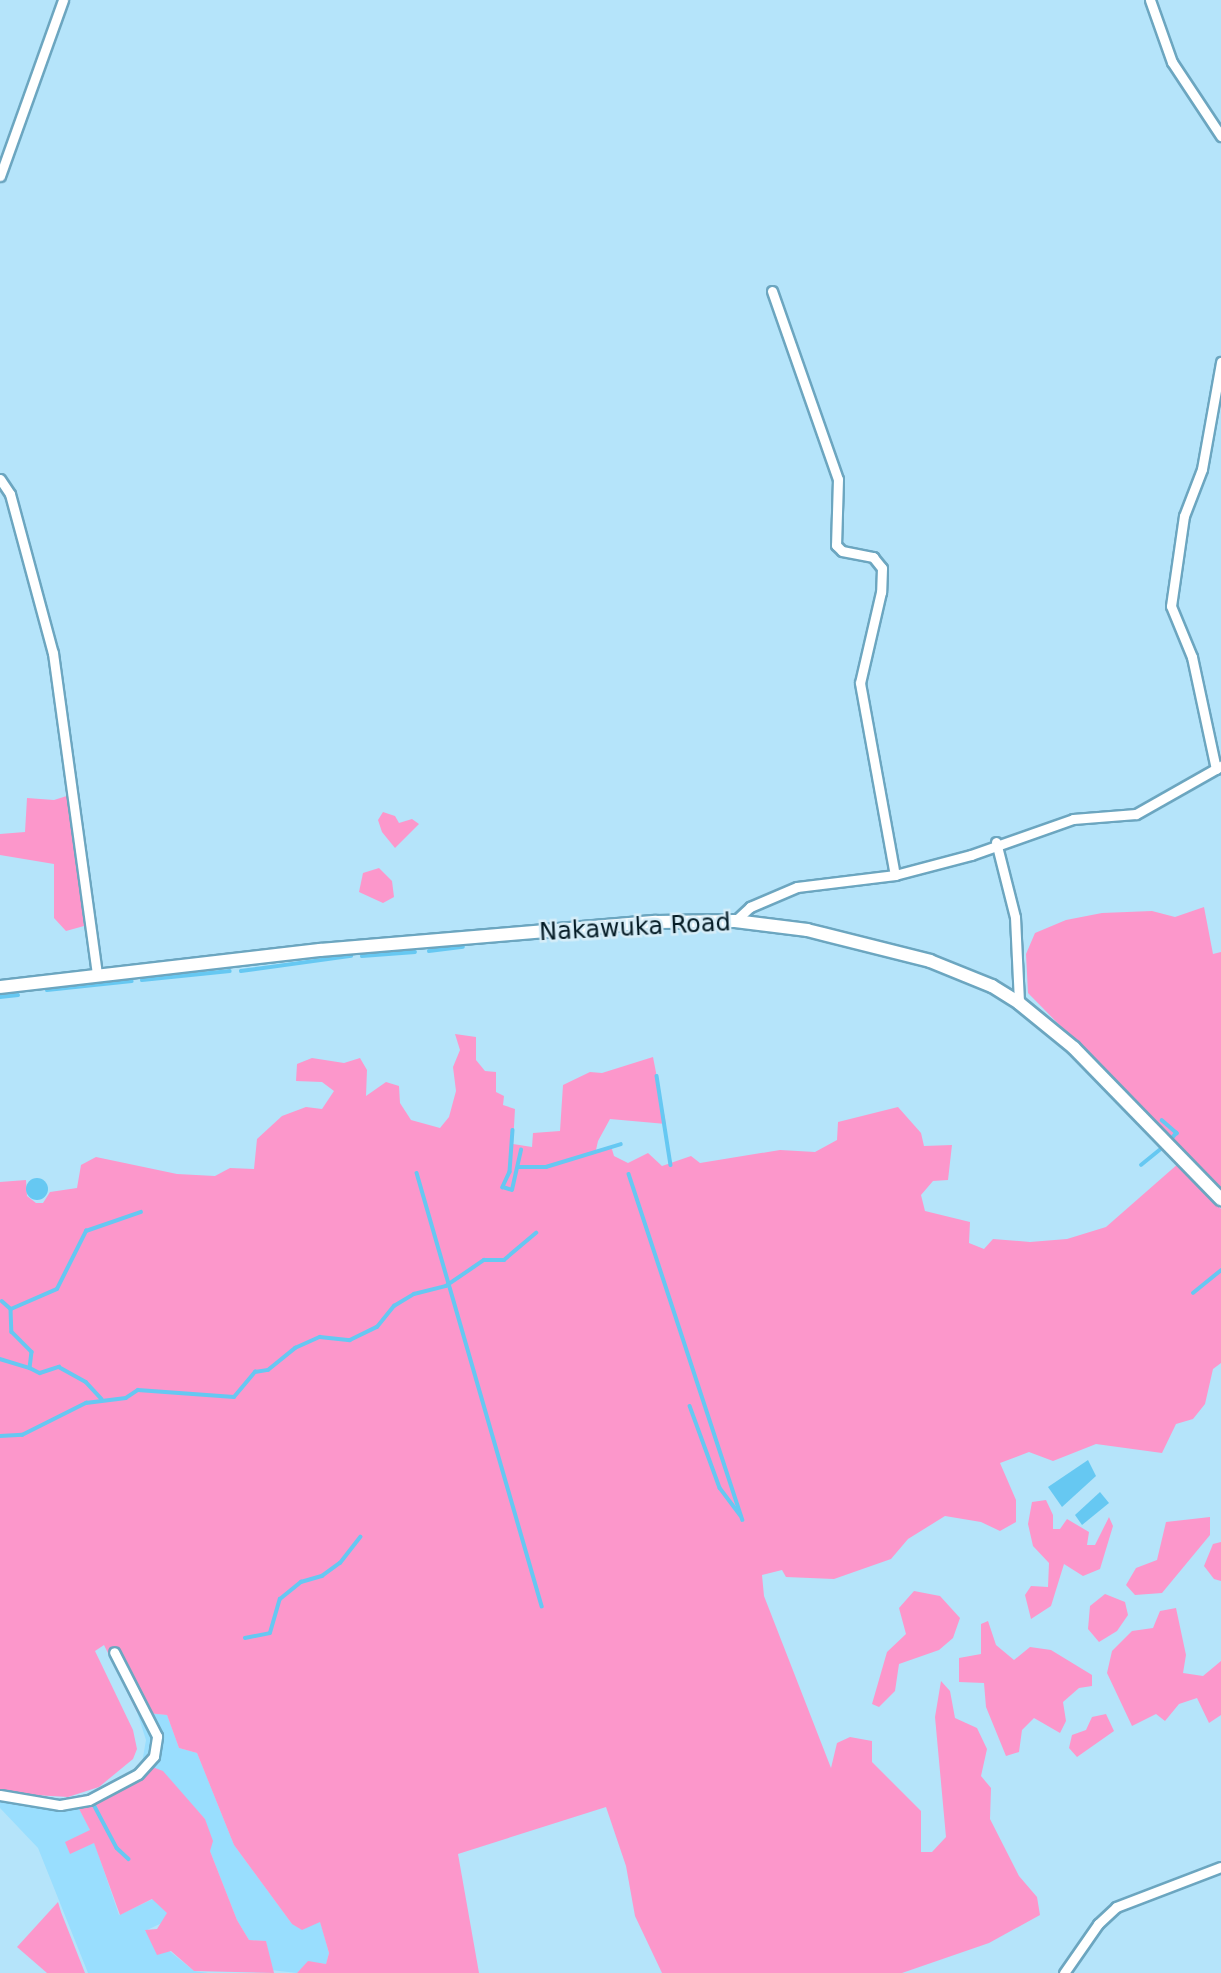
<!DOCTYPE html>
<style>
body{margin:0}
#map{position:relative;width:1221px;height:1973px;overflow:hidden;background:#b5e4fa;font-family:"DejaVu Sans",sans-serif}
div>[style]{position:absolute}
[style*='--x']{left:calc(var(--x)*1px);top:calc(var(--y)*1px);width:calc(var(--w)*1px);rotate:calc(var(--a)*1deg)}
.built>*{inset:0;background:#99defe}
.green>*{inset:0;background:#fc97cb}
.water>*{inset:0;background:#66c8f2}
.round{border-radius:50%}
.stream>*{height:3.5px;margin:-1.75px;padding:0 1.75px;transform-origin:1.75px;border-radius:1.75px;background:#66c8f2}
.roads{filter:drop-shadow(2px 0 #6ca6c0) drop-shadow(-2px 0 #6ca6c0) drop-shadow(0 2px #6ca6c0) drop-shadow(0 -2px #6ca6c0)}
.minor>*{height:9px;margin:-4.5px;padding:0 4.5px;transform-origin:4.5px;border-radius:4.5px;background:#fff}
.secondary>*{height:12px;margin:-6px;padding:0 6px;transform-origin:6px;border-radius:6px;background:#fff}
span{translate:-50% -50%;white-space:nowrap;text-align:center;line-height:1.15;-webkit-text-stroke:5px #d6edf8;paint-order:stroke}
.street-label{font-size:24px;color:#041b25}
</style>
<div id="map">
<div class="built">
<div style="clip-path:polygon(137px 1712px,167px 1715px,179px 1748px,197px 1753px,234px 1845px,292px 1924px,320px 1921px,329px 1953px,326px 1964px,308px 1962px,297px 1973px,271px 1970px,266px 1941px,249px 1940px,237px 1920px,210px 1851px,205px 1819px,180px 1792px,142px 1763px,146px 1740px)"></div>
<div style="clip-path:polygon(0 1801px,27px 1807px,77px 1805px,89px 1827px,119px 1915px,153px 1899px,168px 1913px,166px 1921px,145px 1931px,194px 1971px,208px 1973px,88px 1973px,38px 1848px,0 1808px)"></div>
</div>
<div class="green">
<div style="clip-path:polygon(73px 794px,84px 926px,66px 931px,54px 918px,54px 864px,0 855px,0 834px,25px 832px,27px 798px,54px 800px)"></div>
<div style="clip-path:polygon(383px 812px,395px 816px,399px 823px,412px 819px,419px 824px,395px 848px,382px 832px,378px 820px)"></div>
<div style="clip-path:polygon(379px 868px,392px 881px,394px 897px,383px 903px,359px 892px,363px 873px)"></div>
<div style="clip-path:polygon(1204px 907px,1213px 954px,1221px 952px,1221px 1189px,1028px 993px,1026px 954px,1035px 933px,1066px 920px,1102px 913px,1152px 911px,1175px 917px)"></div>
<div style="clip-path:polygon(455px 1034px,476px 1037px,476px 1060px,485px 1071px,496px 1072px,496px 1092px,504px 1096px,503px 1105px,515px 1109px,513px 1144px,532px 1147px,533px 1133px,560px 1131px,563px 1085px,590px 1072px,602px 1073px,653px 1057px,666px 1124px,610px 1119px,598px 1141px,596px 1150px,611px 1146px,614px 1156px,628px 1163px,648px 1153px,662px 1166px,691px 1156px,700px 1163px,780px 1150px,815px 1152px,837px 1140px,838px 1122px,898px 1107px,921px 1133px,924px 1146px,952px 1145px,948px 1180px,933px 1181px,921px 1195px,925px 1211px,970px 1222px,969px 1243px,984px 1249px,993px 1239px,1030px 1242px,1067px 1239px,1106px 1227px,1179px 1163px,1221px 1209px,1221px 1363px,1213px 1369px,1205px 1404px,1193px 1419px,1176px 1424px,1162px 1453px,1096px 1444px,1053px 1461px,1029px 1452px,1000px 1463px,1016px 1500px,1016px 1522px,1000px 1531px,981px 1522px,945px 1516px,908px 1539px,891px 1559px,834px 1579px,786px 1577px,782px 1570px,762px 1575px,764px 1596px,831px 1768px,837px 1743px,850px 1737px,872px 1741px,872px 1762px,921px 1811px,921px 1852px,932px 1852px,946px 1837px,935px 1717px,941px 1681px,950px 1691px,955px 1718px,977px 1728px,987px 1749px,981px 1776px,991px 1788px,990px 1819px,1019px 1876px,1037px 1897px,1040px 1915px,989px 1943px,902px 1973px,662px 1973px,635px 1916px,626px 1866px,606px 1807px,458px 1854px,479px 1973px,297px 1973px,308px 1961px,326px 1964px,329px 1953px,320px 1922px,302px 1930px,292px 1924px,234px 1845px,197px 1753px,179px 1748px,167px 1715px,137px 1712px,104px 1645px,95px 1651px,133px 1730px,137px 1749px,133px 1759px,99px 1787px,68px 1797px,0 1793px,0 1182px,26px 1180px,27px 1196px,36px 1203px,43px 1203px,50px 1192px,77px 1188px,81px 1165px,96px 1157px,177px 1174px,215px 1176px,230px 1168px,254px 1169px,257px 1139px,282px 1116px,306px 1107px,322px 1109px,334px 1091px,322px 1082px,296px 1081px,297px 1064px,312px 1058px,344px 1063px,360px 1058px,367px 1070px,366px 1096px,386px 1082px,399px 1086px,400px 1103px,411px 1120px,440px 1128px,449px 1117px,456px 1091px,453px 1067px,460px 1050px)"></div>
<div style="clip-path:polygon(1046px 1500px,1053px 1515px,1053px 1529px,1060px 1529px,1067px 1519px,1089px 1532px,1087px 1545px,1095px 1545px,1109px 1517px,1113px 1526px,1100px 1569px,1083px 1576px,1064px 1564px,1051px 1606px,1031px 1619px,1025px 1595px,1031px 1586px,1048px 1587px,1049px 1563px,1033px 1546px,1028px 1524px,1032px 1502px)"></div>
<div style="clip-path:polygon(1210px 1517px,1210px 1535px,1162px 1593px,1135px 1595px,1126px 1585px,1136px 1568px,1157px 1560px,1166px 1522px)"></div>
<div style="clip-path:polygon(1221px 1542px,1221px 1581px,1214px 1579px,1204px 1566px,1213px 1544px)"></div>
<div style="clip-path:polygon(914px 1591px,940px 1596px,960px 1618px,953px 1638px,939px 1650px,899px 1664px,895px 1691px,879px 1707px,872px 1704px,887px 1652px,906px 1634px,899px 1608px)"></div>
<div style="clip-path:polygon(1105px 1594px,1125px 1602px,1128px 1615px,1117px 1631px,1099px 1642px,1088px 1629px,1090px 1606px)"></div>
<div style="clip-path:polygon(1176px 1608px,1186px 1655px,1183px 1673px,1203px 1676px,1221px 1661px,1221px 1715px,1209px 1723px,1197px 1698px,1179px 1704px,1165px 1721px,1156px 1714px,1132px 1726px,1107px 1673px,1112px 1651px,1132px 1631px,1153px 1628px,1160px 1611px)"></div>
<div style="clip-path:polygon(988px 1621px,996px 1645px,1014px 1660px,1030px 1647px,1051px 1650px,1092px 1675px,1092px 1686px,1079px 1688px,1063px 1702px,1066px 1721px,1060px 1733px,1034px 1718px,1022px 1730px,1019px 1752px,1006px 1756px,986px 1707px,984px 1683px,959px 1682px,959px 1658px,981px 1654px,981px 1624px)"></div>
<div style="clip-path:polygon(1106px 1714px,1114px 1731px,1077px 1757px,1069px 1748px,1072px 1735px,1086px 1730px,1092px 1717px)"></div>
<div style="clip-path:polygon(142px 1763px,163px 1771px,205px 1819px,213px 1841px,210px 1851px,237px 1920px,249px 1940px,266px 1941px,274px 1973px,194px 1971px,171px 1951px,157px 1955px,145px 1930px,157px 1929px,167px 1913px,152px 1899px,120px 1915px,94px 1843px,70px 1854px,65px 1842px,90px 1830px,77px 1805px,126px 1780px)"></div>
<div style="clip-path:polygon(58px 1902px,61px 1912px,85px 1973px,47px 1973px,17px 1947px)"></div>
</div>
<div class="water">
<div class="round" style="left:26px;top:1178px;width:22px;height:22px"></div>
<div style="clip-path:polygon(1088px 1460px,1096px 1476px,1062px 1507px,1048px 1487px)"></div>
<div style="clip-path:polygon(1100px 1492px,1109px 1503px,1082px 1525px,1075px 1515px)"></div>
</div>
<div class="stream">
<div style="--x:429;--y:951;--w:34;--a:-7"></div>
<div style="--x:362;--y:956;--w:53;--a:-4.3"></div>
<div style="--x:241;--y:971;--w:111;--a:-7.8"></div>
<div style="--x:142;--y:980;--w:88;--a:-5.8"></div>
<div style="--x:47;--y:990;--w:85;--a:-6"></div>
<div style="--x:0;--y:997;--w:18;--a:-6"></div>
<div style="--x:657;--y:1076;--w:90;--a:81.1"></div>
<div style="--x:1162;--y:1120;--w:20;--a:41"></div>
<div style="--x:1177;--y:1133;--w:8;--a:130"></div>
<div style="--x:513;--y:1130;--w:42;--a:94.1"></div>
<div style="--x:510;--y:1172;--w:17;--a:115"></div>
<div style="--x:503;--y:1187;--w:9;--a:18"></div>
<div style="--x:512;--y:1190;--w:41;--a:-77.3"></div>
<div style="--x:1141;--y:1165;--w:26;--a:-39"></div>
<div style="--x:519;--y:1167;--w:27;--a:0"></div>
<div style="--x:546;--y:1167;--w:78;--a:-17"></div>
<div style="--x:417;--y:1173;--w:451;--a:73.9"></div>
<div style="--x:629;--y:1174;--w:364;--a:71.8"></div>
<div style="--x:1193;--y:1293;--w:36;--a:-39"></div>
<div style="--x:2;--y:1301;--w:12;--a:42"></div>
<div style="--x:11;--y:1309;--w:23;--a:88"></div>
<div style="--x:12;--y:1332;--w:28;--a:45"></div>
<div style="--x:32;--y:1352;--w:16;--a:97"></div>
<div style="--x:30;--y:1368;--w:11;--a:27"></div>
<div style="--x:40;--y:1373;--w:20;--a:-18"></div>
<div style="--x:59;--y:1367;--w:31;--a:29"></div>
<div style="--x:86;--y:1382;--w:23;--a:47"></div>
<div style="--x:11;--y:1309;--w:50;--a:-23.5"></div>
<div style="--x:57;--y:1289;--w:65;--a:-63.4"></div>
<div style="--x:86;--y:1231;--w:58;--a:-19.1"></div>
<div style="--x:0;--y:1359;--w:31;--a:17"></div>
<div style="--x:690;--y:1406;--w:87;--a:69.9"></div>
<div style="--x:720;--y:1488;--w:34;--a:53"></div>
<div style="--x:0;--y:1436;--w:22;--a:-3"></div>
<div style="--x:22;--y:1435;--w:72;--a:-26.6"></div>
<div style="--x:86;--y:1403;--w:40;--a:-7.1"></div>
<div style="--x:126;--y:1398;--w:14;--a:-34"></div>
<div style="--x:138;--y:1390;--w:96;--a:4.2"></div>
<div style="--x:234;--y:1397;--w:33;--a:-50"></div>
<div style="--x:255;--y:1372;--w:13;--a:-9"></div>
<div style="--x:268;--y:1370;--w:35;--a:-39"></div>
<div style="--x:295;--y:1348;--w:27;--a:-24"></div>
<div style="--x:320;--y:1337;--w:30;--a:6"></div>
<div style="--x:350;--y:1340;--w:30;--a:-26"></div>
<div style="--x:377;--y:1327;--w:27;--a:-51"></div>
<div style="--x:394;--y:1306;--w:23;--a:-31"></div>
<div style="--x:414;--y:1294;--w:33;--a:-14"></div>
<div style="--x:446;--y:1286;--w:46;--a:-34.4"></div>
<div style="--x:484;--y:1260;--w:20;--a:0"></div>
<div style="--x:504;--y:1260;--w:42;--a:-40.2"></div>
<div style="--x:245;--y:1638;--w:25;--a:-11"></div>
<div style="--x:270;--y:1633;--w:35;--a:-74"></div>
<div style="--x:280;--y:1599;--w:27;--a:-39"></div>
<div style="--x:301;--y:1582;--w:22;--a:-16"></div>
<div style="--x:322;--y:1576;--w:22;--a:-36"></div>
<div style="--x:340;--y:1563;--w:33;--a:-52"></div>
<div style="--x:92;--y:1801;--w:53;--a:62"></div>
<div style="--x:117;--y:1848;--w:16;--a:43"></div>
</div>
<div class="roads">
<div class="minor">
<div style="--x:1150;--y:0;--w:66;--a:70.5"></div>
<div style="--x:1172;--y:62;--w:89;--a:56.5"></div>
<div style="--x:0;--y:176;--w:187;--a:-70.3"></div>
<div style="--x:772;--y:291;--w:199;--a:70.7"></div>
<div style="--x:838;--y:479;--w:66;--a:91.7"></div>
<div style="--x:836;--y:545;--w:8;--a:45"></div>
<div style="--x:842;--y:551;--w:32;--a:11"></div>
<div style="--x:873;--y:557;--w:14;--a:51"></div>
<div style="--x:882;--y:568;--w:24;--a:92"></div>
<div style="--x:881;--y:592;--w:93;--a:103"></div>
<div style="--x:860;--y:683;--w:195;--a:79.7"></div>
<div style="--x:0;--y:479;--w:18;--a:56"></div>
<div style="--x:10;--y:494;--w:165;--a:74.9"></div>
<div style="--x:53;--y:653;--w:326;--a:82.2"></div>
<div style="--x:1216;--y:769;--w:115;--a:-102.1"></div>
<div style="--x:1192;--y:657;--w:55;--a:-112.4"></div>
<div style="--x:1171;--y:606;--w:91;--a:-81.8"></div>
<div style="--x:1184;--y:516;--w:50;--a:-69"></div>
<div style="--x:1202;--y:469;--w:109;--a:-79.9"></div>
<div style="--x:996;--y:842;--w:77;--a:75.8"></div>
<div style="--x:1015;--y:917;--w:86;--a:87.3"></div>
<div style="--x:735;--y:921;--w:21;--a:-43"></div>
<div style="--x:750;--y:907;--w:51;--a:-23.1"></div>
<div style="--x:797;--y:887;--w:99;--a:-7"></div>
<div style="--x:895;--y:875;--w:79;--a:-14.7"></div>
<div style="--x:971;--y:855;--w:108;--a:-19.4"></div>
<div style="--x:1073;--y:819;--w:63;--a:-4.5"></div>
<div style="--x:1136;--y:814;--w:98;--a:-29.5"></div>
<div style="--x:0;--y:1795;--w:61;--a:9.5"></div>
<div style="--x:60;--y:1805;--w:29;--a:-10"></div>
<div style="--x:89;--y:1800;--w:55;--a:-28"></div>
<div style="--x:138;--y:1774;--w:24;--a:-48"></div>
<div style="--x:154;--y:1756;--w:20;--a:-81"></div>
<div style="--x:157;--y:1736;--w:94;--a:-117.1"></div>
<div style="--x:1064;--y:1973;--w:60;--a:-55.2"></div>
<div style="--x:1098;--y:1924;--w:25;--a:-43"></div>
<div style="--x:1116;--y:1907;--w:112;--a:-20.9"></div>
</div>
<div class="secondary">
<div style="--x:0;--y:987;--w:322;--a:-6.6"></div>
<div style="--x:320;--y:950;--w:337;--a:-4.8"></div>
<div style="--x:656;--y:922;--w:79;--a:-0.7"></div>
<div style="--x:735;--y:921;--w:73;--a:7.1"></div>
<div style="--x:807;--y:930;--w:127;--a:14.1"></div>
<div style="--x:930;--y:961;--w:67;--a:22"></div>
<div style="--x:992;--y:986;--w:32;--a:32"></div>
<div style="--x:1019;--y:1003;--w:71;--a:39.3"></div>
<div style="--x:1074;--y:1048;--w:211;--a:45.8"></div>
</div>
</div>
<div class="street-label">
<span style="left:635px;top:928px;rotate:-3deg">Nakawuka Road</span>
</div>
</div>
